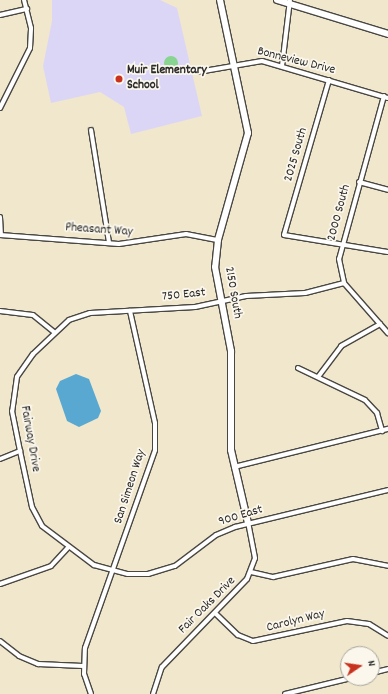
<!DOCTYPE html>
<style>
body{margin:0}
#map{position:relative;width:388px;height:694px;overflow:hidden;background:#f0e7cc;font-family:Dekko,sans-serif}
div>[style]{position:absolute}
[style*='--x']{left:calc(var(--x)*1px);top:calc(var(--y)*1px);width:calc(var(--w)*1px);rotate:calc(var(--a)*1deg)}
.built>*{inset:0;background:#dcd6f6}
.green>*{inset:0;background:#88d491}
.round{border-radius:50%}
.water>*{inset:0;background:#58a8d2}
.roads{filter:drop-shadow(1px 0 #494743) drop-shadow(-1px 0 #494743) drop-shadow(0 1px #494743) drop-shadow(0 -1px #494743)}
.street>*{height:4px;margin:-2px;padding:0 2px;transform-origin:2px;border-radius:2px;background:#fff}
.secondary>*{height:6px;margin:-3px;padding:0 3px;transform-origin:3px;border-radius:3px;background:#fff}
.dots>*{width:11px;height:11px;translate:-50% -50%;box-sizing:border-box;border:2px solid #fbf7ec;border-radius:50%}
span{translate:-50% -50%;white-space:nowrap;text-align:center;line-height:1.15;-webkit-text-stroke:3.5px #fbf7ec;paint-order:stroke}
.street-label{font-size:13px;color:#2b2b2b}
.poi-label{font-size:13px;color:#2b2b2b;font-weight:700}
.left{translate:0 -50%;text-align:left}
.north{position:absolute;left:340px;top:646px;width:40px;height:40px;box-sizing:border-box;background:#fbf7ec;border:1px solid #a8a59f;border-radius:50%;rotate:77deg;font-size:11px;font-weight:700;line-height:16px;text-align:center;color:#2b2b2b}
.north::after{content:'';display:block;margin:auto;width:14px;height:18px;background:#c8321e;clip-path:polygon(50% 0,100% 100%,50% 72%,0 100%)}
</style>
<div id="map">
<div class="built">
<div style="clip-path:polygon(52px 0,160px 0,177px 8px,202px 116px,131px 134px,124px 107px,100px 92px,51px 103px,43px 66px,52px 21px)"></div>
</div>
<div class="green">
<div class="round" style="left:164px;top:56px;width:14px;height:14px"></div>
</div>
<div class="water">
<div style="clip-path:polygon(76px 374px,89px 379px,101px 411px,98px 418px,79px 427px,67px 421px,56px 389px,60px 381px)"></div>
</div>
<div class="roads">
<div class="street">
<div style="--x:0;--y:15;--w:28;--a:-13"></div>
<div style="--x:282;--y:66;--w:66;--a:-83.1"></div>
<div style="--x:198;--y:72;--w:65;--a:-9.8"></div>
<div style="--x:262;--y:61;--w:131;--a:16.4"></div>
<div style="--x:329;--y:80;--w:161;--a:106.2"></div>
<div style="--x:284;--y:235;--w:105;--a:9.3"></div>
<div style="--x:384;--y:96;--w:169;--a:105.4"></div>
<div style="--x:339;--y:259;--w:25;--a:78"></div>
<div style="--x:344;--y:283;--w:67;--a:48.7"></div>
<div style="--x:0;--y:108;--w:67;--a:-63.4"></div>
<div style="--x:30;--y:48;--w:20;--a:-87"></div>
<div style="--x:31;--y:28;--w:29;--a:-104"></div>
<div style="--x:91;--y:130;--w:114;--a:80.9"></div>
<div style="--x:359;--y:182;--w:30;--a:15"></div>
<div style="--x:0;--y:217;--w:18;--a:87"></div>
<div style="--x:0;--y:235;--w:119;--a:4.3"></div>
<div style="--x:119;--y:244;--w:68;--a:-8.5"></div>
<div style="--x:186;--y:234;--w:33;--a:11"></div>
<div style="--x:344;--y:283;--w:40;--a:165.6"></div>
<div style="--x:305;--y:293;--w:59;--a:177.1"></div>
<div style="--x:246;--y:296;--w:52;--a:167.8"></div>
<div style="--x:195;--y:307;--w:105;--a:176.7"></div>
<div style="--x:90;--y:313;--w:22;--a:162"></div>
<div style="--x:69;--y:320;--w:50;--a:136.6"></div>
<div style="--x:33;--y:354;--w:28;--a:125"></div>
<div style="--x:17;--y:377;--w:34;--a:98"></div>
<div style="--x:12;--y:411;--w:41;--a:78.7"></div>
<div style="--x:20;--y:451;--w:57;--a:77.9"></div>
<div style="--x:32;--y:507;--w:21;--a:62"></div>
<div style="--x:42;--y:526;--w:65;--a:36.9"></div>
<div style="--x:94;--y:565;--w:35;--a:15"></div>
<div style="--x:128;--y:574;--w:20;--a:0"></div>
<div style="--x:148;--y:574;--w:28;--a:-17"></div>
<div style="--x:175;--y:566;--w:51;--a:-37.1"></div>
<div style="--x:216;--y:535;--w:21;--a:-23"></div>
<div style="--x:235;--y:527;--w:157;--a:-13.6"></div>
<div style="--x:0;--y:311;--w:33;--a:7"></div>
<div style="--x:33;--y:315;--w:27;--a:39"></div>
<div style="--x:298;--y:368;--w:74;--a:25.5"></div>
<div style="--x:365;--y:400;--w:18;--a:47"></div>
<div style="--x:377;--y:413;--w:19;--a:74"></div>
<div style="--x:318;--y:377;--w:39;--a:-53"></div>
<div style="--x:341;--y:346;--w:45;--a:-29.4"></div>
<div style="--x:0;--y:459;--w:22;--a:-22"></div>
<div style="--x:234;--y:467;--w:159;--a:-13.9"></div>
<div style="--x:251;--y:572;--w:23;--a:13"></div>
<div style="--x:273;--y:577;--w:82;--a:-12.7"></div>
<div style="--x:353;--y:559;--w:36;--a:11"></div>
<div style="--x:0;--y:584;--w:54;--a:-19.4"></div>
<div style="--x:51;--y:566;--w:26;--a:-47"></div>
<div style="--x:215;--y:613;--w:32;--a:44"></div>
<div style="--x:238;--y:635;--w:16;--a:22"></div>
<div style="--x:253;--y:641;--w:96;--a:-12"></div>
<div style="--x:347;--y:621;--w:22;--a:8"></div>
<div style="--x:369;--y:624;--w:22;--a:32"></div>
<div style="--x:0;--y:641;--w:24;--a:38"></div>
<div style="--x:19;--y:656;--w:21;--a:23"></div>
<div style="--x:38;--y:664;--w:45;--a:2.5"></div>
<div style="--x:372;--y:673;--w:16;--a:-14"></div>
<div style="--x:91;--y:694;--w:21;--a:-109"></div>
<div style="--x:84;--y:674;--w:26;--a:-88"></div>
<div style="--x:85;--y:648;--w:210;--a:-70.5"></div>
<div style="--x:155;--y:450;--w:27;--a:-90"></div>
<div style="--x:155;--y:423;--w:115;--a:-102.6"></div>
<div style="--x:153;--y:694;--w:28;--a:-72"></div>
<div style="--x:162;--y:667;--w:122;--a:-46"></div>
<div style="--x:247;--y:579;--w:22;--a:-69"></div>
<div style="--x:255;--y:558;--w:36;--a:-101"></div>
<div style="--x:285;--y:694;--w:68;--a:-13.6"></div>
</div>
<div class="secondary">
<div style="--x:220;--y:0;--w:136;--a:78.1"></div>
<div style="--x:248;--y:133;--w:111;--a:105.7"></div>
<div style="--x:218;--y:240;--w:27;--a:96"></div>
<div style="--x:215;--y:267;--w:86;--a:79.2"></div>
<div style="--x:231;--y:351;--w:99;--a:90"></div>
<div style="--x:231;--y:450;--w:75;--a:76.9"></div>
<div style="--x:277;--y:0;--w:116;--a:17"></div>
</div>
</div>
<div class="dots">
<div style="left:119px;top:79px;background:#c8321e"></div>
</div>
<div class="street-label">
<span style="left:296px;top:62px;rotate:14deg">Bonneview Drive</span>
<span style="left:297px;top:155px;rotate:-74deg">2025 South</span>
<span style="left:340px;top:213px;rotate:-75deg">2000 South</span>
<span style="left:99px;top:231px;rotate:4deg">Pheasant Way</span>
<span style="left:232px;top:293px;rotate:80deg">2150 South</span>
<span style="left:184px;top:296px;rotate:-6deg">750 East</span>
<span style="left:29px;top:439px;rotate:80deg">Fairway Drive</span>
<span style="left:131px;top:487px;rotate:-72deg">San Simeon Way</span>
<span style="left:241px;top:517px;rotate:-17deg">900 East</span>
<span style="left:208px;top:606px;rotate:-45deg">Fair Oaks Drive</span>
<span style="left:296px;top:622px;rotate:-14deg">Carolyn Way</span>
</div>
<div class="poi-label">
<span class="left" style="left:127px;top:79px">Muir Elementary<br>School</span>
</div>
<div class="north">N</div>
</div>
